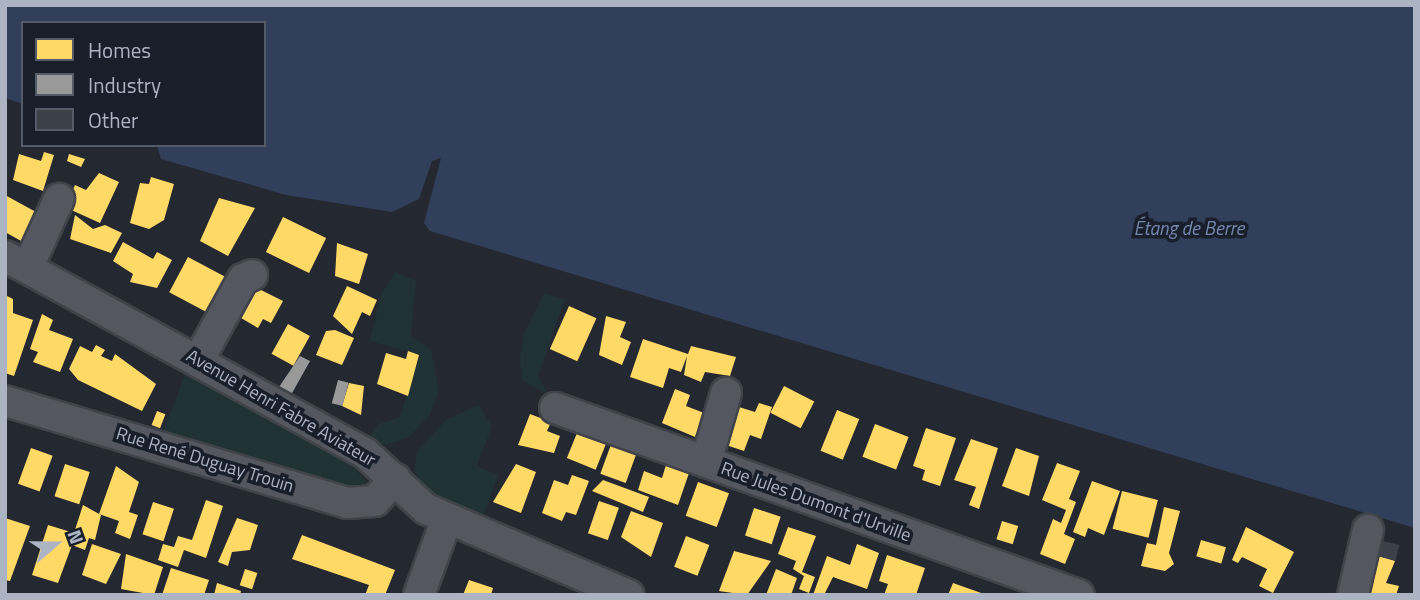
<!DOCTYPE html>
<meta charset="utf-8">
<style>
body{margin:0}
#map{position:relative;width:1420px;height:600px;overflow:hidden;background:#242831;font-family:"Titillium Web",sans-serif}
div>[style]{position:absolute}
[style*='--x']{left:calc(var(--x)*1px);top:calc(var(--y)*1px);width:calc(var(--w)*1px);rotate:calc(var(--a)*1deg)}
.green>*{inset:0;background:#213236}
.water>*{inset:0;background:#313f5a}
.homes>*{inset:0;background:#ffd966;transform-origin:0 0}
.industry>*{inset:0;background:#999;transform-origin:0 0}
.building>*{inset:0;background:#3c4048;transform-origin:0 0}
.roads{filter:drop-shadow(2px 0 #40434a) drop-shadow(-2px 0 #40434a) drop-shadow(0 2px #40434a) drop-shadow(0 -2px #40434a)}
.minor>*{height:30px;margin:-15px;padding:0 15px;transform-origin:15px;border-radius:15px;background:#545760}
span{translate:-50% -50%;white-space:nowrap;text-align:center;line-height:1.15;-webkit-text-stroke:7px #181f2b;paint-order:stroke}
.street-label{font-size:18px;color:#acb4c4}
.water-label{font-size:19px;color:#7488ad;font-style:italic}
.frame{position:absolute;inset:0;border:7px solid #acb4c4;pointer-events:none}
.legend{position:absolute;left:21px;top:21px;width:245px;height:126px;box-sizing:border-box;background:#181f2b;border:2px solid #535b68;margin:0;padding:9px 12px;list-style:none;font-size:21px;color:#acb4c4}
.legend li{display:flex;align-items:center;gap:14px;height:35px}
.legend b{width:35px;border:2px solid #535b68}
.north{position:absolute;left:21px;top:509px;width:70px;height:70px;-webkit-text-stroke:5px #181f2b;paint-order:stroke;rotate:70deg;font-size:19px;font-weight:700;line-height:28px;text-align:center;color:#acb4c4}
.north::after{content:'';display:block;margin:auto;width:24px;height:32px;background:#acb4c4;clip-path:polygon(50% 0,100% 100%,50% 72%,0 100%)}
</style>
<div id="map">
<div class="green">
<div style="clip-path:polygon(395px 272px,416px 281px,411px 336px,431px 350px,439px 391px,430px 415px,408px 438px,385px 445px,367px 438px,379px 424px,400px 417px,419px 355px,370px 341px,381px 295px)"></div>
<div style="clip-path:polygon(544px 293px,565px 299px,538px 376px,549px 395px,523px 381px,520px 361px,523px 335px)"></div>
<div style="clip-path:polygon(186px 372px,338px 451px,371px 486px,360px 489px,162px 435px)"></div>
<div style="clip-path:polygon(479px 405px,492px 426px,477px 466px,498px 475px,482px 519px,423px 491px,414px 468px,418px 450px,447px 419px)"></div>
</div>
<div class="water">
<div style="clip-path:polygon(5px 5px,1415px 5px,1415px 528px,430px 231px,424px 223px,441px 158px,432px 161px,419px 199px,392px 212px,286px 195px,161px 159px,157px 145px,264px 145px,264px 23px,23px 23px,23px 104px,5px 98px)"></div>
</div>
<div class="homes">
<div style="clip-path:polygon(44px 152px,54px 155px,43px 191px,13px 180px,19px 154px,41px 161px)"></div>
<div style="clip-path:polygon(69px 154px,85px 159px,81px 167px,67px 161px)"></div>
<div style="clip-path:polygon(99px 173px,119px 182px,100px 223px,69px 209px,67px 202px,75px 185px,86px 190px)"></div>
<div style="clip-path:polygon(151px 177px,174px 184px,164px 220px,149px 229px,130px 223px,140px 183px,149px 184px)"></div>
<div style="clip-path:polygon(5px 195px,36px 212px,23px 242px,5px 232px)"></div>
<div style="clip-path:polygon(219px 198px,255px 208px,228px 256px,200px 241px)"></div>
<div style="clip-path:polygon(75px 215px,93px 229px,105px 225px,122px 233px,111px 253px,70px 239px)"></div>
<div style="left:283px;top:217px;width:48px;height:39px;rotate:26deg"></div>
<div style="clip-path:polygon(123px 242px,153px 259px,157px 252px,172px 260px,157px 288px,130px 282px,133px 274px,113px 261px)"></div>
<div style="clip-path:polygon(337px 243px,368px 254px,359px 284px,335px 276px)"></div>
<div style="left:188px;top:257px;width:49px;height:40px;rotate:28deg"></div>
<div style="clip-path:polygon(347px 286px,377px 300px,370px 316px,362px 312px,352px 334px,333px 316px)"></div>
<div style="clip-path:polygon(257px 288px,283px 301px,271px 323px,263px 319px,258px 328px,241px 318px)"></div>
<div style="clip-path:polygon(5px 295px,13px 299px,13px 313px,33px 320px,14px 376px,5px 373px)"></div>
<div style="left:569px;top:306px;width:30px;height:47px;rotate:24deg"></div>
<div style="clip-path:polygon(42px 314px,53px 320px,49px 330px,73px 339px,60px 372px,33px 362px,38px 352px,30px 349px)"></div>
<div style="clip-path:polygon(606px 316px,626px 322px,620px 337px,631px 342px,622px 365px,599px 355px)"></div>
<div style="left:288px;top:324px;width:25px;height:34px;rotate:29deg"></div>
<div style="clip-path:polygon(335px 330px,354px 338px,342px 365px,316px 355px,326px 331px)"></div>
<div style="clip-path:polygon(643px 339px,688px 354px,691px 346px,736px 357px,730px 376px,705px 372px,701px 382px,684px 375px,687px 356px,681px 372px,669px 368px,663px 388px,630px 377px)"></div>
<div style="clip-path:polygon(96px 345px,105px 350px,101px 356px,112px 361px,115px 354px,156px 384px,142px 411px,78px 380px,69px 369px,80px 346px,92px 352px)"></div>
<div style="clip-path:polygon(408px 351px,419px 355px,408px 396px,377px 384px,386px 353px,406px 359px)"></div>
<div style="clip-path:polygon(349px 383px,364px 386px,361px 415px,342px 406px)"></div>
<div style="left:784px;top:386px;width:34px;height:30px;rotate:27deg"></div>
<div style="clip-path:polygon(675px 389px,690px 395px,686px 406px,704px 413px,695px 437px,662px 423px)"></div>
<div style="clip-path:polygon(759px 403px,772px 407px,761px 439px,750px 435px,744px 451px,726px 445px,739px 407px,755px 412px)"></div>
<div style="left:837px;top:410px;width:24px;height:44px;rotate:22deg"></div>
<div style="left:157px;top:411px;width:9px;height:15px;rotate:21deg"></div>
<div style="clip-path:polygon(530px 414px,551px 422px,547px 431px,560px 436px,554px 453px,518px 445px)"></div>
<div style="left:875px;top:424px;width:36px;height:35px;rotate:21deg"></div>
<div style="clip-path:polygon(926px 428px,956px 438px,940px 486px,922px 480px,925px 470px,913px 466px)"></div>
<div style="left:577px;top:433px;width:31px;height:27px;rotate:22deg"></div>
<div style="left:613px;top:439px;width:27px;height:37px;rotate:20deg"></div>
<div style="clip-path:polygon(971px 439px,998px 448px,979px 509px,969px 505px,976px 487px,954px 480px)"></div>
<div style="left:31px;top:448px;width:23px;height:38px;rotate:20deg"></div>
<div style="clip-path:polygon(1016px 448px,1039px 456px,1029px 496px,1002px 486px)"></div>
<div style="clip-path:polygon(1057px 463px,1080px 471px,1069px 499px,1076px 502px,1064px 534px,1075px 539px,1065px 564px,1040px 554px,1053px 519px,1061px 523px,1066px 510px,1042px 500px)"></div>
<div style="left:65px;top:464px;width:26px;height:34px;rotate:18deg"></div>
<div style="clip-path:polygon(516px 464px,536px 472px,521px 513px,493px 502px)"></div>
<div style="clip-path:polygon(666px 465px,689px 473px,678px 505px,638px 490px,644px 471px,662px 478px)"></div>
<div style="clip-path:polygon(116px 466px,139px 482px,129px 512px,138px 515px,130px 539px,115px 533px,119px 521px,99px 514px)"></div>
<div style="clip-path:polygon(572px 475px,589px 481px,576px 515px,566px 512px,562px 521px,542px 513px,554px 480px,568px 485px)"></div>
<div style="clip-path:polygon(603px 480px,649px 497px,643px 512px,592px 491px)"></div>
<div style="clip-path:polygon(1092px 481px,1120px 491px,1104px 535px,1088px 528px,1085px 537px,1073px 532px)"></div>
<div style="left:698px;top:482px;width:33px;height:36px;rotate:20deg"></div>
<div style="left:1122px;top:491px;width:37px;height:39px;rotate:14deg"></div>
<div style="clip-path:polygon(206px 500px,223px 506px,206px 558px,184px 550px,178px 567px,158px 560px,163px 544px,174px 547px,178px 536px,192px 540px)"></div>
<div style="left:599px;top:501px;width:21px;height:34px;rotate:19deg"></div>
<div style="left:153px;top:502px;width:22px;height:34px;rotate:18deg"></div>
<div style="clip-path:polygon(83px 505px,101px 515px,95px 540px,89px 538px,85px 550px,72px 545px,58px 583px,32px 575px,48px 525px,74px 533px)"></div>
<div style="clip-path:polygon(1164px 507px,1180px 511px,1169px 553px,1174px 564px,1165px 571px,1141px 566px,1147px 543px,1156px 545px)"></div>
<div style="left:754px;top:508px;width:28px;height:29px;rotate:18deg"></div>
<div style="clip-path:polygon(631px 511px,663px 523px,651px 557px,621px 537px)"></div>
<div style="clip-path:polygon(5px 518px,30px 526px,10px 581px,5px 580px)"></div>
<div style="clip-path:polygon(237px 518px,258px 525px,250px 550px,232px 552px,228px 566px,218px 562px)"></div>
<div style="left:1002px;top:521px;width:17px;height:19px;rotate:17deg"></div>
<div style="clip-path:polygon(788px 527px,816px 536px,802px 572px,815px 577px,809px 593px,799px 589px,804px 576px,793px 569px,796px 561px,778px 554px)"></div>
<div style="clip-path:polygon(1246px 527px,1294px 552px,1273px 593px,1259px 586px,1267px 569px,1242px 557px,1238px 563px,1232px 560px)"></div>
<div style="clip-path:polygon(302px 535px,395px 570px,385px 595px,365px 595px,369px 585px,292px 559px)"></div>
<div style="left:686px;top:536px;width:25px;height:33px;rotate:21deg"></div>
<div style="left:1201px;top:540px;width:26px;height:17px;rotate:16deg"></div>
<div style="clip-path:polygon(92px 544px,121px 554px,106px 584px,82px 575px)"></div>
<div style="clip-path:polygon(857px 544px,879px 553px,867px 589px,833px 577px,824px 595px,813px 595px,827px 556px,850px 565px)"></div>
<div style="clip-path:polygon(734px 551px,771px 561px,747px 595px,719px 591px)"></div>
<div style="clip-path:polygon(126px 554px,163px 567px,154px 595px,121px 589px)"></div>
<div style="clip-path:polygon(887px 555px,925px 568px,916px 595px,884px 595px,888px 584px,879px 581px)"></div>
<div style="clip-path:polygon(1375px 555px,1395px 561px,1386px 583px,1399px 586px,1396px 595px,1370px 595px)"></div>
<div style="clip-path:polygon(171px 568px,209px 580px,204px 595px,162px 595px)"></div>
<div style="left:245px;top:569px;width:13px;height:17px;rotate:18deg"></div>
<div style="clip-path:polygon(776px 569px,797px 578px,791px 595px,766px 595px)"></div>
<div style="clip-path:polygon(469px 580px,493px 588px,491px 595px,463px 595px)"></div>
<div style="clip-path:polygon(217px 583px,241px 591px,240px 595px,214px 595px)"></div>
<div style="clip-path:polygon(953px 583px,984px 594px,984px 595px,948px 595px)"></div>
</div>
<div class="industry">
<div style="clip-path:polygon(300px 356px,310px 361px,291px 395px,279px 387px)"></div>
<div style="left:338px;top:380px;width:11px;height:24px;rotate:15deg"></div>
</div>
<div class="building">
<div style="left:1379px;top:540px;width:21px;height:16px;rotate:14deg"></div>
</div>
<div class="roads">
<div class="minor">
<div style="--x:5;--y:256;--w:410;--a:28.7"></div>
<div style="--x:365;--y:453;--w:83;--a:42.6"></div>
<div style="--x:426;--y:509;--w:220;--a:23"></div>
<div style="--x:28;--y:267;--w:75;--a:-65.5"></div>
<div style="--x:199;--y:359;--w:91;--a:-61.2"></div>
<div style="--x:243;--y:279;--w:10;--a:-24"></div>
<div style="--x:5;--y:401;--w:357;--a:16.6"></div>
<div style="--x:347;--y:503;--w:28;--a:-4"></div>
<div style="--x:375;--y:501;--w:30;--a:-48"></div>
<div style="--x:555;--y:408;--w:556;--a:19.64"></div>
<div style="--x:706;--y:462;--w:72;--a:-73.8"></div>
<div style="--x:419;--y:595;--w:79;--a:-70"></div>
<div style="--x:1353;--y:595;--w:67;--a:-77"></div>
</div>
</div>
<div class="street-label">
<span style="left:281px;top:408px;rotate:30deg">Avenue Henri Fabre Aviateur</span>
<span style="left:205px;top:460px;rotate:17deg">Rue René Duguay Trouin</span>
<span style="left:816px;top:502px;rotate:20deg">Rue Jules Dumont d'Urville</span>
</div>
<div class="water-label">
<span style="left:1189px;top:228px">Étang de Berre</span>
</div>
<div class="frame"></div>
<ul class="legend">
<li><b style="height:19px;background:#ffd966"></b>Homes</li>
<li><b style="height:19px;background:#999"></b>Industry</li>
<li><b style="height:19px;background:#3c4048"></b>Other</li>
</ul>
<div class="north">N</div>
</div>
